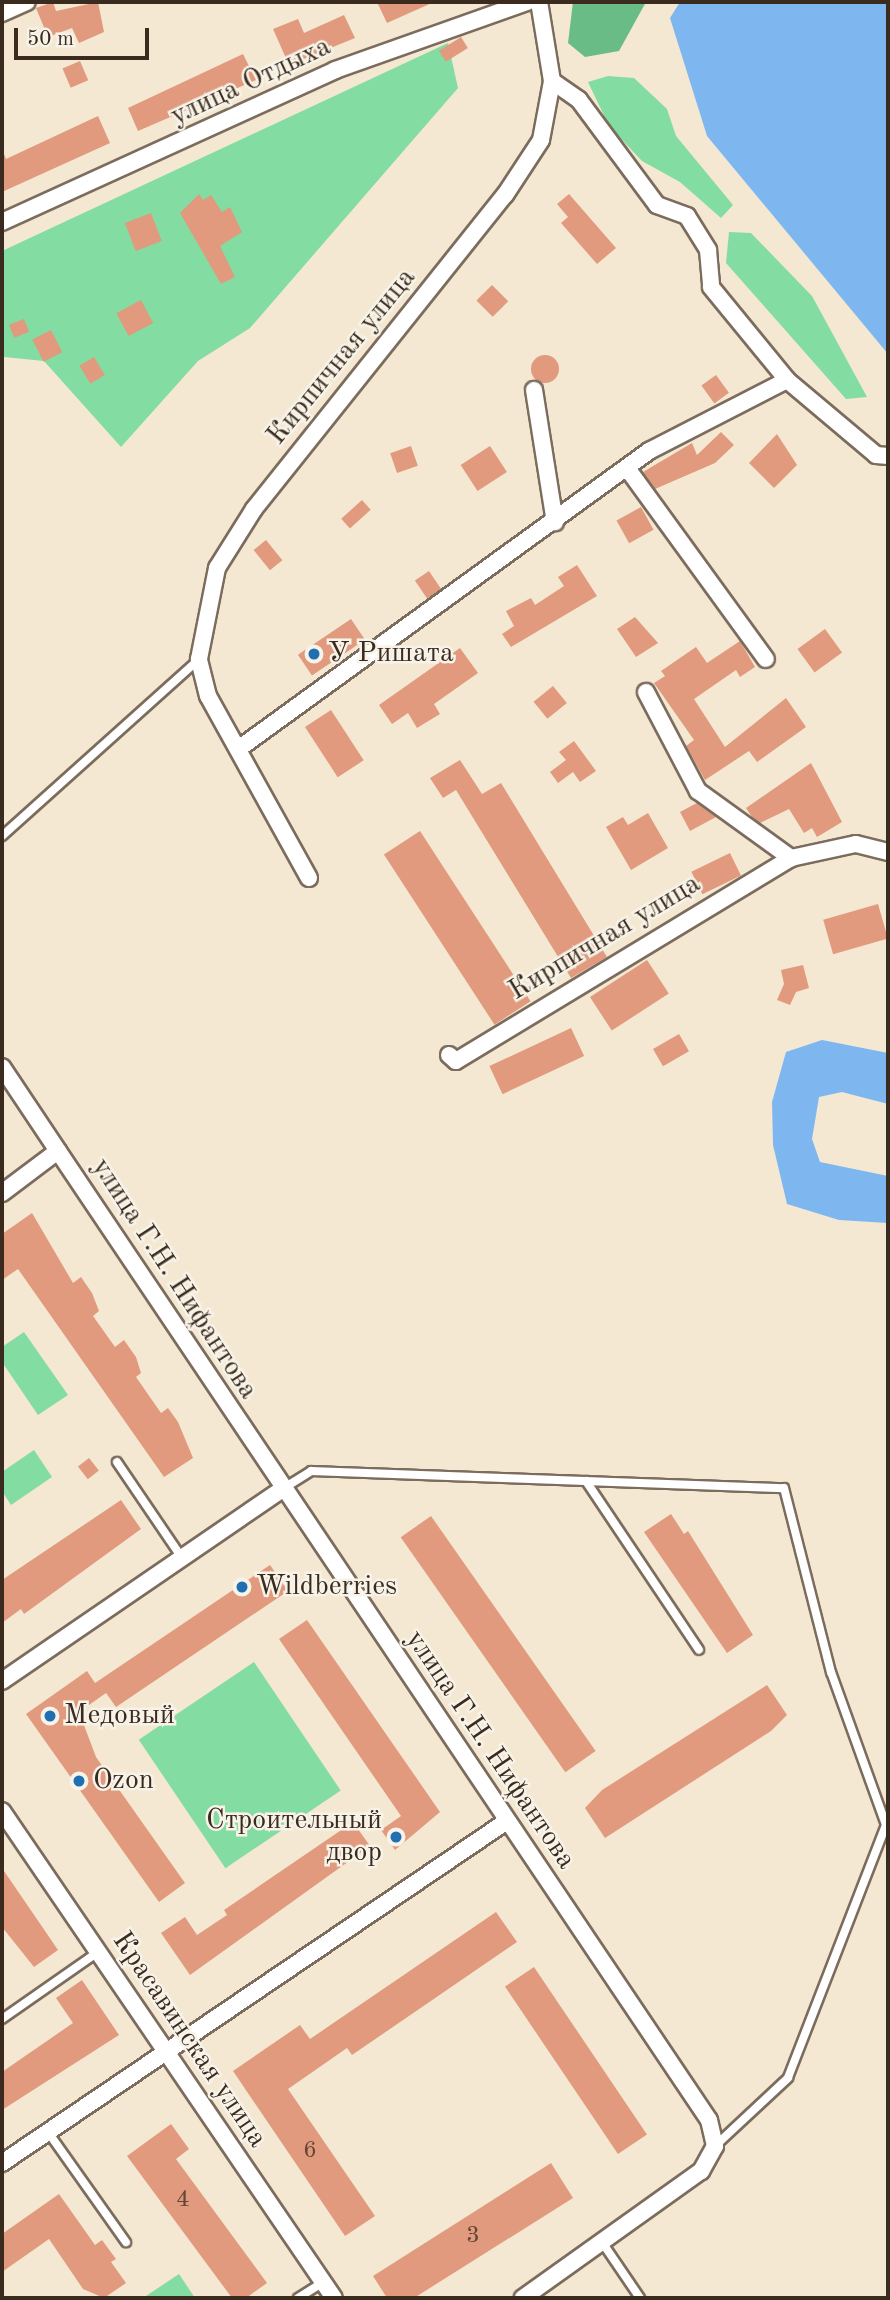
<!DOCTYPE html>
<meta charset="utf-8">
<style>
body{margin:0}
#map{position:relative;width:890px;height:2300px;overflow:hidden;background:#f4e8d2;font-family:"Old Standard TT",serif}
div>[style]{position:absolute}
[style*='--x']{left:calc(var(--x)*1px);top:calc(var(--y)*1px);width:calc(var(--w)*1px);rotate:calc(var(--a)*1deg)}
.green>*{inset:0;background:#83dca1;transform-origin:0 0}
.forest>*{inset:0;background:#6abc87}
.water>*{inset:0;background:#7eb7ef}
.building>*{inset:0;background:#e19a7d;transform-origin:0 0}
.round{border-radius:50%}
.roads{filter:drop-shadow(2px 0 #7c6c5d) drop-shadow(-2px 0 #7c6c5d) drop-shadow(0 2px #7c6c5d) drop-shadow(0 -2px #7c6c5d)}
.lane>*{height:8px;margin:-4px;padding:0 4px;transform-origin:4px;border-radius:4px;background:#fff}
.street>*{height:16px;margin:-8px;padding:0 8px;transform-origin:8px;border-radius:8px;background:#fff}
.dots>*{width:19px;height:19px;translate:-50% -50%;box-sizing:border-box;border:4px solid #f7f3e8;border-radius:50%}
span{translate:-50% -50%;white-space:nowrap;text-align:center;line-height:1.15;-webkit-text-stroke:5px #f7f3e8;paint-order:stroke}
.number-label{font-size:24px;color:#644636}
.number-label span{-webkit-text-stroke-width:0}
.street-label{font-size:28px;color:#3b2a1e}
.poi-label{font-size:28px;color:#3b2a1e}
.left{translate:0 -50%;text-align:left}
.right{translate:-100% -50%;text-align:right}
.frame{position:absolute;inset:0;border:4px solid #3b2a1e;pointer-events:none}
.scale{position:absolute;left:14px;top:28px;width:135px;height:32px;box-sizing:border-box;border:4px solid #3b2a1e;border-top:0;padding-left:9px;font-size:21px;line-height:24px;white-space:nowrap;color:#3b2a1e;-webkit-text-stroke:5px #f7f3e8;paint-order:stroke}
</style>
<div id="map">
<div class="green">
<div style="clip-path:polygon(448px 43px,458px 88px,250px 328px,198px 361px,121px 447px,44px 361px,4px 357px,2px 251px)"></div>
<div style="clip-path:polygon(608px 76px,634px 78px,667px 109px,676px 136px,733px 205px,721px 218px,680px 182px,642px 161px,609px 126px,588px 82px)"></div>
<div style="clip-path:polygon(729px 232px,751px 233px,812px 296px,867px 397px,846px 399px,726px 263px)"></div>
<div style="clip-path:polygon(24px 1332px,68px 1395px,38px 1415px,2px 1362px,2px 1347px)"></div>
<div style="clip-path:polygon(34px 1450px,52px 1477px,11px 1505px,2px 1491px,2px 1472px)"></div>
<div style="left:254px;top:1662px;width:155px;height:139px;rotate:56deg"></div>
<div style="clip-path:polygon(179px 2274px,195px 2298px,143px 2298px)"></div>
</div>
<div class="forest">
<div style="clip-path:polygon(573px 2px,646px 2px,619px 51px,585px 57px,568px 43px)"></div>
</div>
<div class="water">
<div style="clip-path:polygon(680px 2px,888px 2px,888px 354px,707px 136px,670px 18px)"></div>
<div style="clip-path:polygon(822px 1040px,888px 1053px,888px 1104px,842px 1092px,819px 1097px,812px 1139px,820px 1162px,888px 1176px,888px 1223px,839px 1220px,787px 1204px,773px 1145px,772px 1102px,786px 1052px)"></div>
</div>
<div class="building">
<div style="clip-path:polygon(53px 2px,56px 11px,98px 2px,104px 32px,79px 43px,72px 28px,48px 37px,36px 8px)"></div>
<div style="clip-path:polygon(377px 2px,434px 2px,387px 23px)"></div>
<div style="clip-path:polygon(344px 15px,355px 38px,289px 65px,273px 29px,298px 19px,304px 33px)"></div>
<div style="left:461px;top:37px;width:13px;height:26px;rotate:58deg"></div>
<div style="clip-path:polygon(243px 54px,256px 80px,138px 131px,128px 108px)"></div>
<div style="left:80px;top:61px;width:21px;height:19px;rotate:67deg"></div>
<div style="clip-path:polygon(98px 116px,110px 143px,2px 192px,2px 149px,6px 159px)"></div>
<div style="clip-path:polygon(199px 194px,203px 200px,211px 195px,222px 212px,230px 207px,242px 232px,220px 246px,235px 277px,221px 284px,180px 213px)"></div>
<div style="clip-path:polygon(569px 194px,616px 248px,597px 264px,561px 223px,568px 217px,557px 204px)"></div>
<div style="left:151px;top:213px;width:30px;height:28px;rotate:69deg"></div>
<div style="left:492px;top:285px;width:23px;height:22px;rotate:45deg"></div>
<div style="left:141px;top:300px;width:26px;height:28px;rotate:62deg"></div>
<div style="left:24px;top:319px;width:14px;height:16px;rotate:69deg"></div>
<div style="left:51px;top:330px;width:25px;height:21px;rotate:63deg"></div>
<div class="round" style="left:531px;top:355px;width:28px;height:28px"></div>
<div style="left:94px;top:357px;width:21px;height:17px;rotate:59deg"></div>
<div style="left:716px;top:375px;width:22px;height:18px;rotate:54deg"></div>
<div style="clip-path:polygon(721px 432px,734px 445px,715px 463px,655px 489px,643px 472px,692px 443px,697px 455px)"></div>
<div style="clip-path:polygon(777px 434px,797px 465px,774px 488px,749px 463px)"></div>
<div style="left:411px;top:446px;width:21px;height:22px;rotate:71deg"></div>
<div style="left:490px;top:446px;width:31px;height:35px;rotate:57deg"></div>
<div style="left:362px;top:500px;width:13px;height:28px;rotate:48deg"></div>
<div style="left:641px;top:507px;width:26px;height:28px;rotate:61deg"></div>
<div style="left:266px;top:540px;width:26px;height:16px;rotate:51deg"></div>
<div style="clip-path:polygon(577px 565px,597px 596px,511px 647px,502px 634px,514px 626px,506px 611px,531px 598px,535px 605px,564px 586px,558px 577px)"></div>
<div style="left:429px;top:571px;width:22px;height:17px;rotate:56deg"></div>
<div style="clip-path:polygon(635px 617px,658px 643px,636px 657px,617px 629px)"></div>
<div style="left:351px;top:619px;width:25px;height:64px;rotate:56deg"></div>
<div style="left:825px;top:629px;width:29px;height:34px;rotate:54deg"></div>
<div style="clip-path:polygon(740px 641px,755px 667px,740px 677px,736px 670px,694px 699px,725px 747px,786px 698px,806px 727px,757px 762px,749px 751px,705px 780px,686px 746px,694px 740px,654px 683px,665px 676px,661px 671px,696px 647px,707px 663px)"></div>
<div style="clip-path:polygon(460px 648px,478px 673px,434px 704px,440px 714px,417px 728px,408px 713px,392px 724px,379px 705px)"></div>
<div style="left:553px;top:686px;width:22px;height:25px;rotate:51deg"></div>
<div style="left:331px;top:710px;width:60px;height:31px;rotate:57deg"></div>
<div style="clip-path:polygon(574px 741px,596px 771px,580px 782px,573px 772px,558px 783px,550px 772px,566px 760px,559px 752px)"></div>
<div style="clip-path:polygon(460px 760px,482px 794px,501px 783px,607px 957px,571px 978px,456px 790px,443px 798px,430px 778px)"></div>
<div style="clip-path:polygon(811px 763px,842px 822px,817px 837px,812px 828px,804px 833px,789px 809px,760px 823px,752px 817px,746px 808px)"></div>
<div style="clip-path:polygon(697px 803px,716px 817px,690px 831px,680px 812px)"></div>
<div style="clip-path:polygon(648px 813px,668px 848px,631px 870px,606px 827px,623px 817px,628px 825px)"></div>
<div style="left:420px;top:831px;width:203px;height:43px;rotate:57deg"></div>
<div style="left:730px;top:853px;width:25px;height:43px;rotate:64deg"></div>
<div style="left:878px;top:904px;width:36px;height:57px;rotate:74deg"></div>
<div style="left:647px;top:960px;width:40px;height:68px;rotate:57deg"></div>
<div style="clip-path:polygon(803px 965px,809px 988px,796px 992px,790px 1005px,777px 1000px,784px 984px,781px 970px)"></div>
<div style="left:571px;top:1028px;width:31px;height:90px;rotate:65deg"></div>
<div style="left:679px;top:1034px;width:20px;height:30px;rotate:60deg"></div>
<div style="clip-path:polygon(32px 1213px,73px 1283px,81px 1277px,92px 1293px,99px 1311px,93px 1316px,115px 1347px,124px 1340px,136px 1357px,141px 1373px,136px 1377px,161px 1413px,168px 1408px,178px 1422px,193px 1458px,164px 1477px,18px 1269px,2px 1280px,2px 1234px)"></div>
<div style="left:89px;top:1458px;width:16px;height:14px;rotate:52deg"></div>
<div style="clip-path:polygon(121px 1500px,141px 1529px,24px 1614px,21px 1609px,2px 1623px,2px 1580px)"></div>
<div style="clip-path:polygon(671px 1514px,684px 1534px,688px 1531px,753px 1635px,727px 1653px,644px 1532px)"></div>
<div style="left:431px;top:1516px;width:287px;height:37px;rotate:55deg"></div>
<div style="clip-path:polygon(270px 1565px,288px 1591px,116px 1707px,106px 1693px,79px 1712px,96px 1757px,185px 1883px,159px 1902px,26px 1714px,87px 1671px,95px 1683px)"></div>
<div style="clip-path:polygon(307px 1620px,440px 1812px,395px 1850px,381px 1830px,401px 1816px,279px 1639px)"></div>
<div style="clip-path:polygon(767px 1685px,787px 1715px,771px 1731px,605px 1838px,585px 1808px,602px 1790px)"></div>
<div style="clip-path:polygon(353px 1822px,370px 1846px,190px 1975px,161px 1933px,185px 1917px,197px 1935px,227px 1915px,224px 1910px)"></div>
<div style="clip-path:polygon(2px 1868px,58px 1950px,34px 1967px,2px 1927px)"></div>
<div style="clip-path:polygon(496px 1912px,517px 1942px,352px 2055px,347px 2048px,288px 2089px,375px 2216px,345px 2236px,233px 2071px,300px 2025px,310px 2039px)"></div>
<div style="left:534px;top:1967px;width:202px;height:35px;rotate:56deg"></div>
<div style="clip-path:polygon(82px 1980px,119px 2035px,2px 2110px,2px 2072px,73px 2023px,56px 1998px)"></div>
<div style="clip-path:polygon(171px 2124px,189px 2149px,176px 2159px,267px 2283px,246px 2298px,232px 2298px,127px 2156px)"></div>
<div style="clip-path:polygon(551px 2163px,573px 2198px,414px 2298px,387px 2298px,373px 2276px)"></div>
<div style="clip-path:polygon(59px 2194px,95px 2245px,102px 2240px,116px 2259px,111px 2262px,126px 2283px,104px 2298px,83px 2289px,49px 2239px,2px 2272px,2px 2234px)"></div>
</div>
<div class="roads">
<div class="lane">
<div style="--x:2;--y:836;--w:265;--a:-41.9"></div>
<div style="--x:117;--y:1462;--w:116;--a:55.9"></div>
<div style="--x:586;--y:1481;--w:203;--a:56.2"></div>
<div style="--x:284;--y:1488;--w:32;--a:-32"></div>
<div style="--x:311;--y:1471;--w:473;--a:2.1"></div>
<div style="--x:784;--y:1488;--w:190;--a:75.7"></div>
<div style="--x:831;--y:1672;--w:163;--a:70.2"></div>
<div style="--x:886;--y:1825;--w:271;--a:111.2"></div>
<div style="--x:788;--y:2078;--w:100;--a:137"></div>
<div style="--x:2;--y:2019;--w:117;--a:-34.9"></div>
<div style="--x:48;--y:2132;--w:135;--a:54.7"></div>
<div style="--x:604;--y:2245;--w:64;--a:55.8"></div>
<div style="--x:298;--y:2298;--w:31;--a:-32"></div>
</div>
<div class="street">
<div style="--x:2;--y:13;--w:27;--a:-24"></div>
<div style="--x:552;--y:81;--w:33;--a:35"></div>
<div style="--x:579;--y:100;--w:131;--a:53.4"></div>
<div style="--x:657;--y:205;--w:32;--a:20"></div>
<div style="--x:687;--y:216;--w:40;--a:58"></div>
<div style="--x:708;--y:250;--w:37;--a:85"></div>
<div style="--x:711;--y:287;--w:120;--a:50.7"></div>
<div style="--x:787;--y:380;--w:116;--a:40.1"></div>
<div style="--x:876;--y:455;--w:12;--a:5"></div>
<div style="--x:2;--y:222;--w:366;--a:-24.5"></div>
<div style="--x:335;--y:70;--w:204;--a:-19.5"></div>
<div style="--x:534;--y:390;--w:134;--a:81"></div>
<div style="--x:627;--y:468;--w:236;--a:54"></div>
<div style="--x:646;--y:692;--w:112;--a:62.3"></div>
<div style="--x:698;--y:791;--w:115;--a:35.8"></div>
<div style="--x:241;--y:747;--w:504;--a:-35.96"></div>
<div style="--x:649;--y:451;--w:155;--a:-27.2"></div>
<div style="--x:309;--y:878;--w:208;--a:-119"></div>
<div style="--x:208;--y:696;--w:38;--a:-104"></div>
<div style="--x:199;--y:659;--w:93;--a:-78.8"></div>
<div style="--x:217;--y:568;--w:70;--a:-57.9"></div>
<div style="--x:254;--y:509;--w:402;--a:-51.4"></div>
<div style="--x:505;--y:195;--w:66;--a:-56.8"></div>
<div style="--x:541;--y:140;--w:60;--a:-79.4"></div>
<div style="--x:552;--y:81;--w:80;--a:-99.3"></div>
<div style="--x:449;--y:1055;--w:9;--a:41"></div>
<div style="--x:456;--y:1061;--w:392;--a:-31.2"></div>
<div style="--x:791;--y:858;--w:66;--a:-12.2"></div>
<div style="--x:856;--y:844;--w:33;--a:14"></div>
<div style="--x:2;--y:1067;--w:101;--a:56.3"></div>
<div style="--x:2;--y:1193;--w:70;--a:-36.9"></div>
<div style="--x:58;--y:1151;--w:1167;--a:56.11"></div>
<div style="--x:709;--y:2120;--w:27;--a:77"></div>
<div style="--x:715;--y:2146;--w:29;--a:119"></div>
<div style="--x:701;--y:2171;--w:219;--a:144.5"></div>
<div style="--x:2;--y:1681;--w:338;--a:-34.4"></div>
<div style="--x:2;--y:1811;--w:589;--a:55.72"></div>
<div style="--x:2;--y:2163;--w:610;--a:-34.11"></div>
</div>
</div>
<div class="dots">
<div style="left:314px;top:654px;background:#1f6fb2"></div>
<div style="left:242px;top:1587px;background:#1f6fb2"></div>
<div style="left:50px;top:1716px;background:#1f6fb2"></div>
<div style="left:79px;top:1781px;background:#1f6fb2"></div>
<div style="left:396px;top:1837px;background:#1f6fb2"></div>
</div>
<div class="number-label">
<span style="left:310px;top:2152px">6</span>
<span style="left:183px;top:2201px">4</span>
<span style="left:473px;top:2237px">3</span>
</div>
<div class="street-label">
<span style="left:251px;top:82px;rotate:-25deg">улица Отдыха</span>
<span style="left:342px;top:357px;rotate:-51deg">Кирпичная улица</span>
<span style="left:605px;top:938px;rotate:-31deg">Кирпичная улица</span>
<span style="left:174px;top:1279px;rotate:57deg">улица Г.Н. Нифантова</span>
<span style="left:490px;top:1750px;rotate:56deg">улица Г.Н. Нифантова</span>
<span style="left:189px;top:2040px;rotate:56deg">Красавинская улица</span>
</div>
<div class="poi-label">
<span class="left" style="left:328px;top:654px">У Ришата</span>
<span class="left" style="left:256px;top:1587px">Wildberries</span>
<span class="left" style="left:64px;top:1716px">Медовый</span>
<span class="left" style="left:93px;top:1781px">Ozon</span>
<span class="right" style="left:382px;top:1837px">Строительный<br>двор</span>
</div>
<div class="frame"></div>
<div class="scale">50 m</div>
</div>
